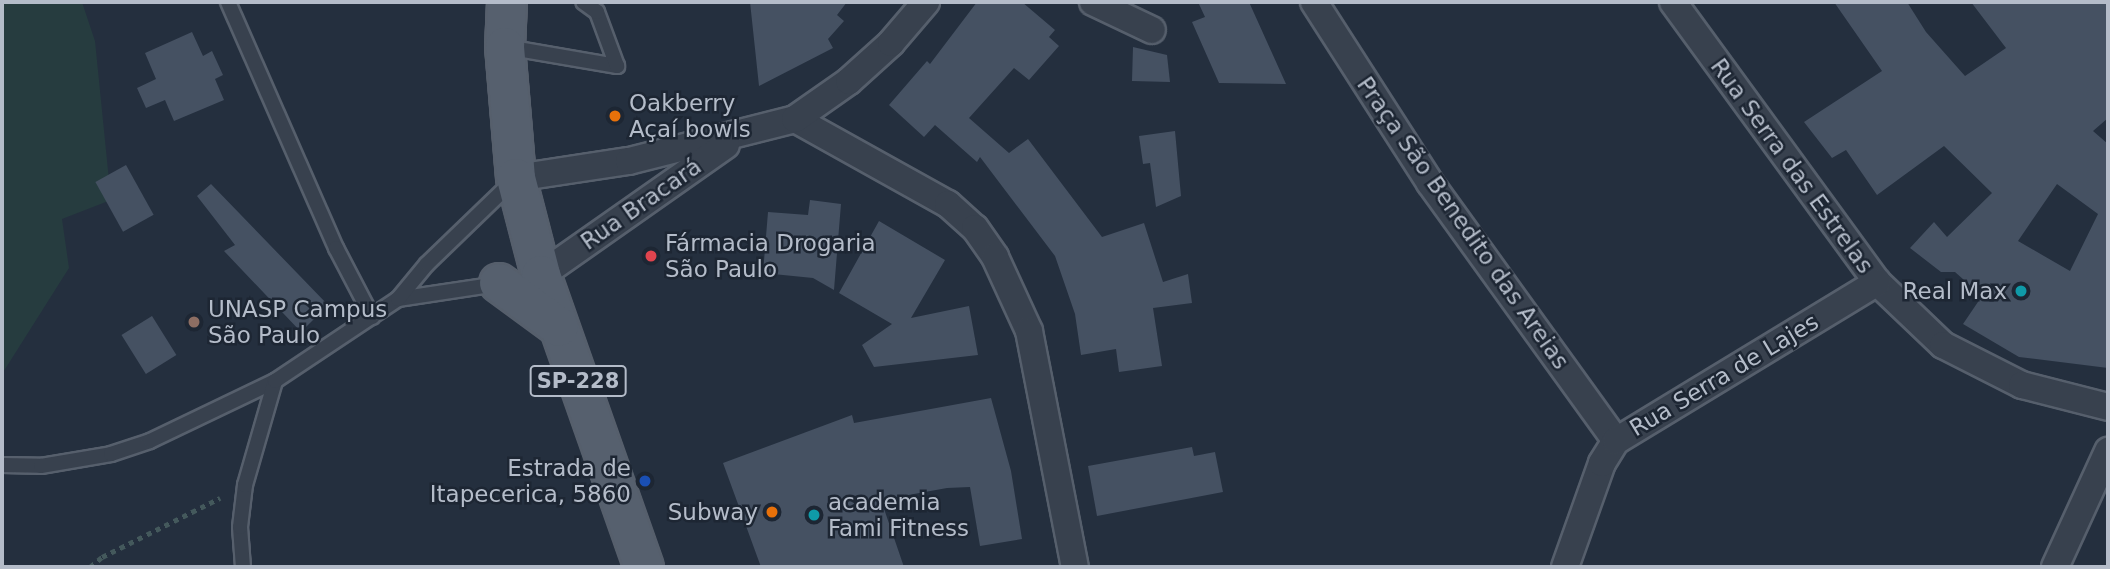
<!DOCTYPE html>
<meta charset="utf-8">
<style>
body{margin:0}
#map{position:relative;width:2110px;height:569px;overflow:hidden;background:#242f3e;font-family:"DejaVu Sans",sans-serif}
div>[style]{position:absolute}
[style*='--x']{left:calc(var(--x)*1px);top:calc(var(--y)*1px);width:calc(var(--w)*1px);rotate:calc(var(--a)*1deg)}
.green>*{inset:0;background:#263c3f}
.building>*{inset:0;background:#455162;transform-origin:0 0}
.path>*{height:4.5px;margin-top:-2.25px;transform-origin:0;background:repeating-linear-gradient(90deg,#44595c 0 5px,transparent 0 10px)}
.roads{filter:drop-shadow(2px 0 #565f6c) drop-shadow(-2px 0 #565f6c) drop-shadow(0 2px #565f6c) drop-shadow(0 -2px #565f6c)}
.lane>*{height:14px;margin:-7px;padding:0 7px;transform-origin:7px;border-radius:7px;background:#38414e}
.street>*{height:26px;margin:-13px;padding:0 13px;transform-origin:13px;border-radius:13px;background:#38414e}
.primary>*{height:38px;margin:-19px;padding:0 19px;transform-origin:19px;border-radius:19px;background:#56606e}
.dots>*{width:19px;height:19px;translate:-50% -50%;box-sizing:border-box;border:4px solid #1d2633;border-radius:50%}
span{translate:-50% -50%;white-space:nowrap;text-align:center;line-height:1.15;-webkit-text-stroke:5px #1d2633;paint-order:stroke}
.shield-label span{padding:2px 5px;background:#1d2633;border:2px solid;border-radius:5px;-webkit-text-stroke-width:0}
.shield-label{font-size:21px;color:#b4bcc9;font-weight:700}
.poi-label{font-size:23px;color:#b4bcc9}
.left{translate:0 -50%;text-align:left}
.right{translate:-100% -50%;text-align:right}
.street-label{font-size:23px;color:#b4bcc9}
.frame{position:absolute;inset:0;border:4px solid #b4bcc9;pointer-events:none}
</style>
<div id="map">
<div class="green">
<div style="clip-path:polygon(2px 2px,82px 2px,95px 41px,111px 200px,62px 219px,69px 268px,2px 374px)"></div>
</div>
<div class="building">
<div style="clip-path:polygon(750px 2px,847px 2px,837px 15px,844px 21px,828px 39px,833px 48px,759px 86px)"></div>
<div style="clip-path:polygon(977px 2px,1022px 2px,1055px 30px,1049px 37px,1059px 46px,1029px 80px,1014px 68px,969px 118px,1009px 153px,1028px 139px,1102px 237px,1144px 223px,1163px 282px,1188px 274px,1192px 303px,1153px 308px,1162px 366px,1119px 372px,1116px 349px,1081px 355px,1075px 314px,1055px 256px,980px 157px,977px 162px,935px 125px,924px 137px,889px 105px,927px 61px,930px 64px)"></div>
<div style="clip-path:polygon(1198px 2px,1249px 2px,1286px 84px,1219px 83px,1192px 22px,1205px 17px)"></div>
<div style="clip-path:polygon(evenodd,1834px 2px,1907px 2px,1926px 32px,1965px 76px,2006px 48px,1971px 2px,2108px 2px,2108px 118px,2093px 131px,2108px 144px,2108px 368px,2019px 357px,1963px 324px,1982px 296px,1955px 272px,1941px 272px,1910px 248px,1934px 222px,1947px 237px,1992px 193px,1944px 146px,1877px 195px,1846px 150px,1832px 158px,1804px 122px,1882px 71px,1834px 2px,2057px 184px,2098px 214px,2070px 271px,2018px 241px,2057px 184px)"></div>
<div style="clip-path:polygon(192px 32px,203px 56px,212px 51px,223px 75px,215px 79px,224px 100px,174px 121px,165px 100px,146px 108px,137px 88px,156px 79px,145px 53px)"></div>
<div style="clip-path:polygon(1133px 47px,1167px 55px,1170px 82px,1132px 81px)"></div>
<div style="clip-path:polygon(1175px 131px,1181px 196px,1156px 207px,1150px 163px,1143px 164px,1139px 136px)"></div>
<div style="left:126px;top:165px;width:57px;height:35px;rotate:61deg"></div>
<div style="clip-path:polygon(211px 184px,328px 305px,301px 332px,224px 251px,235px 245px,197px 196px)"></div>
<div style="clip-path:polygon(810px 200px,841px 204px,834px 290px,813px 278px,763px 273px,768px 212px,808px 215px)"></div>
<div style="clip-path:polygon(879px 221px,945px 260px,911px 318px,969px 306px,978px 355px,874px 367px,862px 345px,892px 324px,839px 293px)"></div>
<div style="left:152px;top:316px;width:46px;height:36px;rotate:58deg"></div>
<div style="clip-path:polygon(991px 398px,1011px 471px,1022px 539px,980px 546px,970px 487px,947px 488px,881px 500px,904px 567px,761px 567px,723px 463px,852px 415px,854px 423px)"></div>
<div style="clip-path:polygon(1192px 447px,1194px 456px,1215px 452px,1223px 492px,1097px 516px,1088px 466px)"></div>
</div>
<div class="path">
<div style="--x:90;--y:567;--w:16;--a:-40"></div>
<div style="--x:102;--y:557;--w:132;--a:-26.6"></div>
</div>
<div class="roads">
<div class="lane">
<div style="--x:228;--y:2;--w:269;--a:66.3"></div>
<div style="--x:336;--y:248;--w:78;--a:62.4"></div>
<div style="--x:506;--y:47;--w:113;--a:9.7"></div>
<div style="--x:617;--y:66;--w:58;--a:-110.3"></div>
<div style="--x:597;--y:12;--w:17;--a:-144"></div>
<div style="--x:398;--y:299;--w:100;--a:-8.6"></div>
<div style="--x:2;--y:465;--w:39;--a:1"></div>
<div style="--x:41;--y:466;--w:71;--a:-9.7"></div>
<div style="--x:111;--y:454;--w:41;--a:-18.4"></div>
<div style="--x:150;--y:441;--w:139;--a:-25.6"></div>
<div style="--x:243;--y:567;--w:40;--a:-94.3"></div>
<div style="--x:240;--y:527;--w:42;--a:-83.2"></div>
<div style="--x:245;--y:485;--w:108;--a:-73.9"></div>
<div style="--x:275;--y:381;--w:148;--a:-33.7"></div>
<div style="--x:398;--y:299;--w:45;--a:-50.4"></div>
<div style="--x:427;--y:264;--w:118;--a:-44"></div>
</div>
<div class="street">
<div style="--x:1093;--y:2;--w:65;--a:25.4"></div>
<div style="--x:1314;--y:2;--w:215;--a:57.3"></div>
<div style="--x:1430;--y:183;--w:318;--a:54.2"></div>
<div style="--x:1673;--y:2;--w:346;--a:53.9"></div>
<div style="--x:1877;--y:282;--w:91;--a:43.7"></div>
<div style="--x:1943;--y:345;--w:89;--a:26.9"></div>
<div style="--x:2022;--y:385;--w:89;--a:14.3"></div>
<div style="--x:795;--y:119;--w:175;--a:29.1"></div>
<div style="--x:948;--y:204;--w:36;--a:42"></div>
<div style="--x:975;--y:228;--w:35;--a:55"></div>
<div style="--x:995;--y:257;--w:81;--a:65.3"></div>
<div style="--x:1029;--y:331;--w:240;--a:79"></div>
<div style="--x:516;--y:178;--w:114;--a:-8.6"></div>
<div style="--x:629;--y:161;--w:171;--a:-14.2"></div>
<div style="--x:795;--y:119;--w:66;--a:-35.1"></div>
<div style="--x:849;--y:81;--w:57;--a:-42.1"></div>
<div style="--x:891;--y:43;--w:54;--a:-49.5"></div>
<div style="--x:541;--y:275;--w:226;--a:-35.1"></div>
<div style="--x:1565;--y:567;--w:110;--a:-70.4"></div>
<div style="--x:1602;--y:463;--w:26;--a:-58"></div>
<div style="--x:1616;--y:441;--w:306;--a:-31.3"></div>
<div style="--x:2055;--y:567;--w:128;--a:-65.4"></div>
</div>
<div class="primary">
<div style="--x:507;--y:2;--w:45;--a:92.5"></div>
<div style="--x:505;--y:47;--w:131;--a:85.2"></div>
<div style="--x:516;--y:178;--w:100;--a:75.5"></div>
<div style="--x:541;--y:275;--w:310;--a:70.6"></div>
<div style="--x:499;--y:283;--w:74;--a:36.3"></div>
</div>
</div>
<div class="dots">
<div style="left:615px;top:116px;background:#e8710a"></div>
<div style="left:651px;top:256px;background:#e0444e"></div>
<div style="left:2021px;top:291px;background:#0f9aa8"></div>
<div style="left:194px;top:322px;background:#8d6e63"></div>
<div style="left:645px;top:481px;background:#1a4fb4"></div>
<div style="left:772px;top:512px;background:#e8710a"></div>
<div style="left:814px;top:515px;background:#0f9aa8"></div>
</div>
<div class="shield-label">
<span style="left:578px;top:381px">SP-228</span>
</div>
<div class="poi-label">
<span class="left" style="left:629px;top:116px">Oakberry<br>Açaí bowls</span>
<span class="left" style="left:665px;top:256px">Fármacia Drogaria<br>São Paulo</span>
<span class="right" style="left:2007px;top:291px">Real Max</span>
<span class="left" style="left:208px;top:322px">UNASP Campus<br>São Paulo</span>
<span class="right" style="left:631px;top:481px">Estrada de<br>Itapecerica, 5860</span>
<span class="left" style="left:828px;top:515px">academia<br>Fami Fitness</span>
<span class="right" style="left:758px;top:512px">Subway</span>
</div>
<div class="street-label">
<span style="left:1792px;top:166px;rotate:54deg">Rua Serra das Estrelas</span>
<span style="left:641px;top:204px;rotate:-35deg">Rua Bracará</span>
<span style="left:1463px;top:223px;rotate:55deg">Praça São Benedito das Areias</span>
<span style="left:1724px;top:375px;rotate:-31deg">Rua Serra de Lajes</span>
</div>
<div class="frame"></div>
</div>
